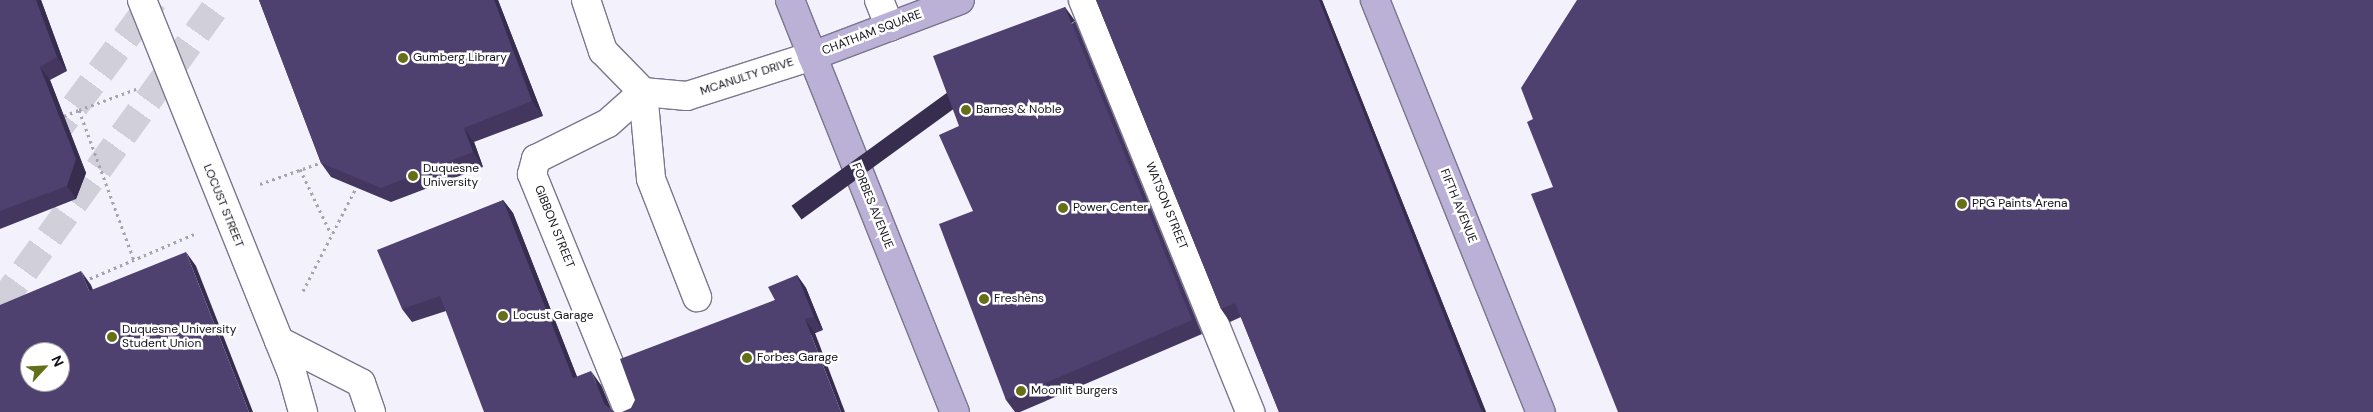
<!DOCTYPE html>
<meta charset="utf-8">
<style>
body{margin:0}
#map{position:relative;width:2373px;height:412px;overflow:hidden;background:#f3f1fc;font-family:"DM Sans",sans-serif}
div>[style]{position:absolute}
[style*='--x']{left:calc(var(--x)*1px);top:calc(var(--y)*1px);width:calc(var(--w)*1px);rotate:calc(var(--a)*1deg)}
.major-tunnel>*{height:28px;margin-top:-14px;transform-origin:0;background:repeating-linear-gradient(90deg,#d1cfda 0 28px,transparent 0 42px)}
.path>*{height:3px;margin-top:-1.5px;transform-origin:0;background:repeating-linear-gradient(90deg,#a5a3ad 0 2.5px,transparent 0 6.5px)}
.roads{filter:drop-shadow(1px 0 #7b758e) drop-shadow(-1px 0 #7b758e) drop-shadow(0 1px #7b758e) drop-shadow(0 -1px #7b758e)}
.minor>*{height:28px;margin:-14px;padding:0 14px;transform-origin:14px;border-radius:14px;background:#fff}
.major>*{height:28px;margin:-14px;padding:0 14px;transform-origin:14px;border-radius:14px;background:#bbb0d6}
.wall>*{inset:0;background:#43375f}
.shaded-wall>*{inset:0;background:#372d4e;transform-origin:0 0}
.building>*{inset:0;background:#4e406f}
.dots>*{width:14px;height:14px;translate:-50% -50%;box-sizing:border-box;border:2px solid #fff;border-radius:50%}
span{translate:-50% -50%;white-space:nowrap;text-align:center;line-height:1.15;-webkit-text-stroke:5px #fff;paint-order:stroke}
.street-label{font-size:12px;color:#13101a}
.poi-label{font-size:12px;color:#13101a}
.left{translate:0 -50%;text-align:left}
.north{position:absolute;left:20px;top:342px;width:50px;height:50px;box-sizing:border-box;background:#fff;border:1px solid #a19fa3;border-radius:50%;rotate:65deg;font-size:14px;font-weight:700;line-height:20px;text-align:center;color:#13101a}
.north::after{content:'';display:block;margin:auto;width:18px;height:22px;background:#656f17;clip-path:polygon(50% 0,100% 100%,50% 72%,0 100%)}
</style>
<div id="map">
<div class="major-tunnel">
<div style="--x:0;--y:207;--w:258;--a:-53.4"></div>
<div style="--x:0;--y:305;--w:377;--a:-54.1"></div>
</div>
<div class="path">
<div style="--x:79;--y:110;--w:61;--a:-20.2"></div>
<div style="--x:64;--y:116;--w:16;--a:-22"></div>
<div style="--x:79;--y:110;--w:160;--a:69.9"></div>
<div style="--x:300;--y:169;--w:72;--a:64.5"></div>
<div style="--x:260;--y:184;--w:69;--a:-19.5"></div>
<div style="--x:84;--y:281;--w:120;--a:-23.1"></div>
<div style="--x:303;--y:291;--w:116;--a:-62.8"></div>
</div>
<div class="roads">
<div class="minor">
<div style="--x:142;--y:0;--w:402;--a:68.1"></div>
<div style="--x:292;--y:373;--w:41;--a:74.2"></div>
<div style="--x:586;--y:0;--w:54;--a:71.6"></div>
<div style="--x:603;--y:51;--w:57;--a:45.7"></div>
<div style="--x:643;--y:92;--w:44;--a:5.2"></div>
<div style="--x:687;--y:96;--w:131;--a:-17.7"></div>
<div style="--x:879;--y:0;--w:29;--a:68"></div>
<div style="--x:1083;--y:0;--w:445;--a:67.9"></div>
<div style="--x:643;--y:92;--w:87;--a:84.7"></div>
<div style="--x:651;--y:179;--w:127;--a:68.7"></div>
<div style="--x:279;--y:341;--w:92;--a:27.1"></div>
<div style="--x:361;--y:383;--w:31;--a:71"></div>
<div style="--x:629;--y:412;--w:257;--a:-112.2"></div>
<div style="--x:532;--y:174;--w:16;--a:-75"></div>
<div style="--x:536;--y:159;--w:80;--a:-26.6"></div>
<div style="--x:608;--y:123;--w:47;--a:-41.5"></div>
</div>
<div class="major">
<div style="--x:790;--y:0;--w:444;--a:68.2"></div>
<div style="--x:1375;--y:0;--w:444;--a:68.1"></div>
<div style="--x:812;--y:56;--w:158;--a:-20.7"></div>
</div>
</div>
<div class="wall">
<div style="clip-path:polygon(0 0,41px 0,67px 71px,50px 80px,86px 173px,76px 199px,0 229px)"></div>
<div style="clip-path:polygon(259px 0,498px 0,543px 116px,474px 142px,483px 167px,391px 202px,331px 177px,321px 163px)"></div>
<div style="clip-path:polygon(1096px 0,1322px 0,1486px 412px,1279px 412px,1241px 317px,1230px 322px,1221px 309px)"></div>
<div style="clip-path:polygon(1075px 21px,1202px 334px,1020px 412px,1015px 412px,1006px 400px,959px 126px)"></div>
<div style="clip-path:polygon(503px 200px,513px 213px,577px 377px,601px 385px,611px 409px,446px 311px,412px 322px,402px 309px)"></div>
<div style="clip-path:polygon(797px 275px,806px 288px,823px 330px,631px 408px,775px 300px)"></div>
</div>
<div class="shaded-wall">
<div style="clip-path:polygon(36px 0,41px 0,67px 71px,57px 57px)"></div>
<div style="clip-path:polygon(494px 0,498px 0,543px 116px,532px 101px)"></div>
<div style="clip-path:polygon(1319px 0,1322px 0,1486px 412px,1482px 412px)"></div>
<div style="left:1065px;top:7px;width:17px;height:338px;rotate:54deg"></div>
<div style="clip-path:polygon(40px 67px,50px 80px,86px 173px,76px 199px,67px 186px)"></div>
<div style="clip-path:polygon(464px 128px,474px 142px,483px 167px,473px 152px)"></div>
<div style="clip-path:polygon(503px 200px,513px 213px,583px 392px,573px 378px)"></div>
<div style="clip-path:polygon(186px 252px,196px 266px,253px 412px,249px 412px)"></div>
<div style="clip-path:polygon(81px 271px,91px 285px,99px 304px,89px 291px)"></div>
<div style="clip-path:polygon(797px 275px,806px 288px,823px 330px,814px 317px)"></div>
<div style="clip-path:polygon(805px 319px,815px 333px,845px 412px,841px 412px)"></div>
<div style="clip-path:polygon(591px 371px,601px 385px,612px 412px,605px 405px)"></div>
</div>
<div class="building">
<div style="clip-path:polygon(0 0,36px 0,57px 57px,40px 67px,76px 159px,67px 186px,0 211px)"></div>
<div style="clip-path:polygon(259px 0,494px 0,532px 101px,464px 128px,473px 152px,381px 188px,321px 163px)"></div>
<div style="clip-path:polygon(1096px 0,1319px 0,1482px 412px,1279px 412px,1235px 303px,1221px 309px)"></div>
<div style="clip-path:polygon(1577px 0,2373px 0,2373px 412px,1618px 412px,1531px 194px,1553px 187px,1527px 122px,1533px 119px,1521px 88px)"></div>
<div style="clip-path:polygon(1065px 7px,1192px 320px,1006px 400px,939px 224px,973px 211px,939px 135px,959px 126px,933px 56px)"></div>
<div style="clip-path:polygon(503px 200px,573px 378px,591px 371px,605px 405px,615px 412px,484px 412px,440px 296px,402px 309px,377px 250px)"></div>
<div style="clip-path:polygon(evenodd,186px 252px,249px 412px,0 412px,0 305px,81px 271px,89px 291px,186px 252px,30px 352px,60px 352px,60px 382px,30px 382px,30px 352px)"></div>
<div style="clip-path:polygon(797px 275px,814px 317px,805px 319px,841px 412px,622px 412px,631px 408px,635px 400px,620px 359px,775px 300px,768px 287px)"></div>
</div>
<div class="dots">
<div style="left:403px;top:58px;background:#656f17"></div>
<div style="left:966px;top:110px;background:#656f17"></div>
<div style="left:413px;top:176px;background:#656f17"></div>
<div style="left:1962px;top:204px;background:#656f17"></div>
<div style="left:1063px;top:208px;background:#656f17"></div>
<div style="left:984px;top:299px;background:#656f17"></div>
<div style="left:503px;top:316px;background:#656f17"></div>
<div style="left:112px;top:337px;background:#656f17"></div>
<div style="left:747px;top:358px;background:#656f17"></div>
<div style="left:1021px;top:391px;background:#656f17"></div>
</div>
<div class="street-label">
<span style="left:872px;top:33px;rotate:-21deg">CHATHAM SQUARE</span>
<span style="left:747px;top:77px;rotate:-18deg">MCANULTY DRIVE</span>
<span style="left:223px;top:206px;rotate:68deg">LOCUST STREET</span>
<span style="left:872px;top:206px;rotate:68deg">FORBES AVENUE</span>
<span style="left:1166px;top:206px;rotate:68deg">WATSON STREET</span>
<span style="left:1458px;top:206px;rotate:68deg">FIFTH AVENUE</span>
<span style="left:554px;top:227px;rotate:68deg">GIBBON STREET</span>
</div>
<div class="poi-label">
<span class="left" style="left:413px;top:58px">Gumberg Library</span>
<span class="left" style="left:976px;top:110px">Barnes &amp; Noble</span>
<span class="left" style="left:423px;top:176px">Duquesne<br>University</span>
<span class="left" style="left:1972px;top:204px">PPG Paints Arena</span>
<span class="left" style="left:1073px;top:208px">Power Center</span>
<span class="left" style="left:994px;top:299px">Freshëns</span>
<span class="left" style="left:513px;top:316px">Locust Garage</span>
<span class="left" style="left:122px;top:337px">Duquesne University<br>Student Union</span>
<span class="left" style="left:757px;top:358px">Forbes Garage</span>
<span class="left" style="left:1031px;top:391px">Moonlit Burgers</span>
</div>
<div class="north">N</div>
</div>
